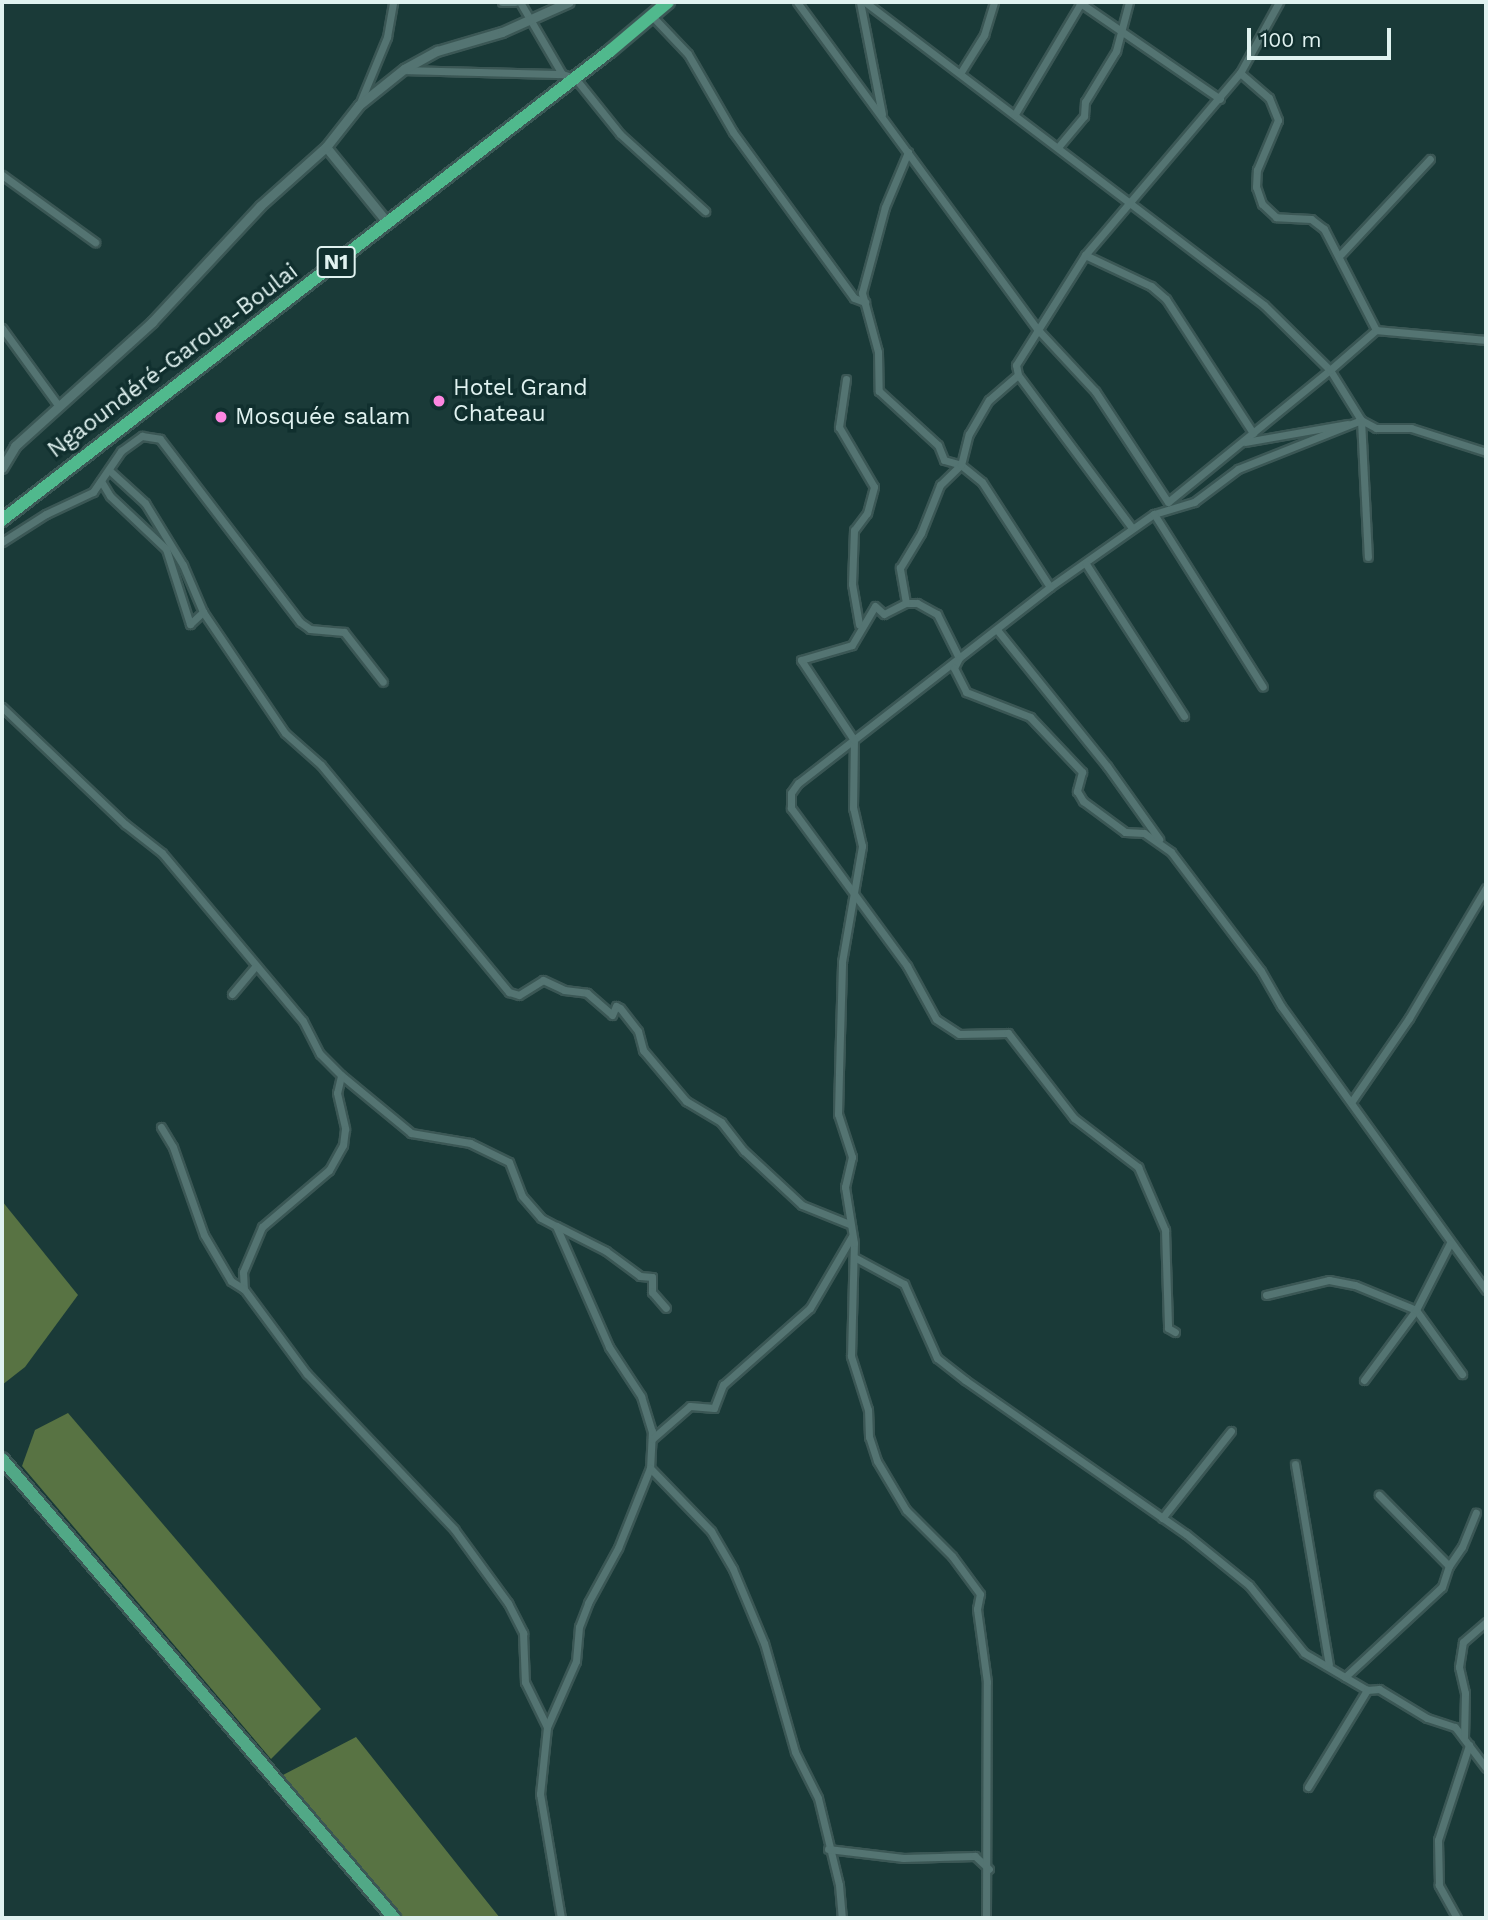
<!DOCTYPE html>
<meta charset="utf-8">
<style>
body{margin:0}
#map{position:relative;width:1488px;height:1920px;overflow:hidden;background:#1a3a38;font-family:"Work Sans",sans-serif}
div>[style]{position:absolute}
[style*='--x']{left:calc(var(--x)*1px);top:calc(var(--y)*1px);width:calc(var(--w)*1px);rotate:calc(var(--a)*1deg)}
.forest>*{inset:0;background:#587343}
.roads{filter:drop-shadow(2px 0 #3b5755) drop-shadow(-2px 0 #3b5755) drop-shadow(0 2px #3b5755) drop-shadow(0 -2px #3b5755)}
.minor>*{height:7px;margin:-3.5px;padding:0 3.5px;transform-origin:3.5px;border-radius:3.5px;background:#547472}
.tertiary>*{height:9px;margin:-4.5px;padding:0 4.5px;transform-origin:4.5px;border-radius:4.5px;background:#547472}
.primary>*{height:12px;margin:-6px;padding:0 6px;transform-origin:6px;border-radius:6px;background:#51a886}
.trunk>*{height:12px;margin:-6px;padding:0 6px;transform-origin:6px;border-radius:6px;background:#50b98d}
.dots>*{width:19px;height:19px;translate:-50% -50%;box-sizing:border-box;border:4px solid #102f2e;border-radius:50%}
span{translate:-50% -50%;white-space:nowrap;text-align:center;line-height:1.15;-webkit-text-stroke:7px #102f2e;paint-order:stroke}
.shield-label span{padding:2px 5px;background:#102f2e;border:2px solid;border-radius:5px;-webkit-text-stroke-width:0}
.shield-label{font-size:21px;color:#e0f2f0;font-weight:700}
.street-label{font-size:23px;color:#e0f2f0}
.poi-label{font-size:23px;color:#e0f2f0}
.left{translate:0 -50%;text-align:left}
.frame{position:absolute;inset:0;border:4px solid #e0f2f0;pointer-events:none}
.scale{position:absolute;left:1247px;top:28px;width:144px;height:32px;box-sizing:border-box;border:4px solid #e0f2f0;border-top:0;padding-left:9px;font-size:21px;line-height:24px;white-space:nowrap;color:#e0f2f0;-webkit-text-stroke:5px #102f2e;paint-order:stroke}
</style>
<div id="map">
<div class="forest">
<div style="clip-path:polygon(2px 1201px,78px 1295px,25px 1367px,2px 1385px)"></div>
<div style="clip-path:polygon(68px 1413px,321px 1709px,271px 1759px,22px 1466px,35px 1430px)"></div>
<div style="clip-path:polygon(356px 1737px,464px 1873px,500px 1918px,402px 1918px,281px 1776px)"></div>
</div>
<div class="roads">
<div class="minor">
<div style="--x:502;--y:2;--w:13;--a:0"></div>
<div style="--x:520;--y:2;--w:83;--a:59.7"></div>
<div style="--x:562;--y:74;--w:14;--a:17"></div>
<div style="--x:575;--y:78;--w:72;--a:51.2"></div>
<div style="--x:620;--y:134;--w:115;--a:42.2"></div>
<div style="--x:797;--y:2;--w:408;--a:53.7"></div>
<div style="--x:1039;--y:331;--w:82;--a:47"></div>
<div style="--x:1095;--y:391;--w:133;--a:56.7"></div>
<div style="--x:1168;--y:502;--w:209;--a:-39.2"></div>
<div style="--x:1330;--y:370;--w:59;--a:58.2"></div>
<div style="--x:1361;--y:420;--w:17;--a:28"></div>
<div style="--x:1376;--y:428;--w:35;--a:0"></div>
<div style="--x:1411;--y:428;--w:79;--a:17.7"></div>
<div style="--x:860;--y:2;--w:114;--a:78.9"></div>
<div style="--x:865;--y:2;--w:501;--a:37.21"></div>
<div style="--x:1264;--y:305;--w:93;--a:44.6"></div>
<div style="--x:1330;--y:370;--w:61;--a:-41"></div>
<div style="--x:1376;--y:330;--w:114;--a:-117.2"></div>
<div style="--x:1324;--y:229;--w:16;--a:-142"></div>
<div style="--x:1311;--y:219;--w:35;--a:-177"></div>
<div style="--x:1276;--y:217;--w:19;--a:-137"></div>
<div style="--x:1262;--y:204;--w:18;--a:-109"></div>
<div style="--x:1256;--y:187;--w:17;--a:-87"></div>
<div style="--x:1257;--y:170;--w:54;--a:-67.2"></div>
<div style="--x:1278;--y:120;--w:24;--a:-112"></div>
<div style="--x:1269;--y:98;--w:38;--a:-139"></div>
<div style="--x:1079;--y:2;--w:171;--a:34.5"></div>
<div style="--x:652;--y:16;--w:52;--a:46.5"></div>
<div style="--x:688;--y:54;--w:90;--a:60"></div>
<div style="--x:733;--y:132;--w:205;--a:53.9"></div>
<div style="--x:854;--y:298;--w:12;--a:20"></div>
<div style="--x:405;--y:70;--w:157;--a:1.5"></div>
<div style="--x:961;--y:72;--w:44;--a:-58.1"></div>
<div style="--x:984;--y:35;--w:34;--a:-73"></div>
<div style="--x:359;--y:105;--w:74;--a:-67.6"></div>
<div style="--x:387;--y:37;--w:36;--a:-80"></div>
<div style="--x:1015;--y:114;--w:129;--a:-59.3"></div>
<div style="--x:1059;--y:146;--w:39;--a:-50"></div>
<div style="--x:1084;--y:116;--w:14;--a:-86"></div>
<div style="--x:1085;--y:102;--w:60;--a:-58.7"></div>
<div style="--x:1116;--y:51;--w:51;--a:-75.1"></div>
<div style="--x:908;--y:152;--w:60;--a:112.7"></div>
<div style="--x:885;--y:207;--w:89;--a:105"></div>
<div style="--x:862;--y:293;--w:61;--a:74.8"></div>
<div style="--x:878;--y:352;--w:39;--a:89"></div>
<div style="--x:879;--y:391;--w:80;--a:42.5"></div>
<div style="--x:938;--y:445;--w:16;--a:68"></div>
<div style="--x:944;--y:460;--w:18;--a:16"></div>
<div style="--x:961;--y:465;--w:27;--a:39"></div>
<div style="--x:982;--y:482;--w:125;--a:57.1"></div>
<div style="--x:1050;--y:587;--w:127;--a:-35.1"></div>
<div style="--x:1154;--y:514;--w:42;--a:-16.7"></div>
<div style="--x:1194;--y:502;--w:55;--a:-36.9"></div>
<div style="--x:1238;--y:469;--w:132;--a:-21.7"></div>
<div style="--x:1361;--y:420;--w:137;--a:87.1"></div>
<div style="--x:2;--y:175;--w:115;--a:35.8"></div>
<div style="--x:1341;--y:254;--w:130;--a:-46.9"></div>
<div style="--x:1085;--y:255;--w:73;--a:25.2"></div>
<div style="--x:1151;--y:286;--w:20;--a:41"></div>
<div style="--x:1166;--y:299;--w:160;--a:57"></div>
<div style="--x:2;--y:328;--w:95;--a:54"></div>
<div style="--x:1376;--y:330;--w:110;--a:5.2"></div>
<div style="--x:1018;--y:375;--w:191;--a:53.3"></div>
<div style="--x:846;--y:379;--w:49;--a:98.3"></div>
<div style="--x:839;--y:427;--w:69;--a:59.7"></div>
<div style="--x:874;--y:487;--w:27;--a:105"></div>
<div style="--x:867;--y:513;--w:21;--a:127"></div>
<div style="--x:854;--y:530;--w:54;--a:92.1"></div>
<div style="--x:852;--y:584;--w:41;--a:80.1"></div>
<div style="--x:1245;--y:442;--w:104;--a:-10"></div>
<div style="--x:109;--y:470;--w:49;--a:42.5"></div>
<div style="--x:145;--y:503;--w:73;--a:58.5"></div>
<div style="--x:183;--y:565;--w:51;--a:66.9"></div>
<div style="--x:203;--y:612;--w:146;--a:55.9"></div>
<div style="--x:285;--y:733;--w:48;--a:41.6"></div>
<div style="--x:321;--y:765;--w:295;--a:50.4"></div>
<div style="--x:509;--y:992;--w:10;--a:17"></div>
<div style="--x:519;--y:995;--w:28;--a:-32"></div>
<div style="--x:543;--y:980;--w:23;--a:25"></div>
<div style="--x:564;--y:990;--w:23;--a:7"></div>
<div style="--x:587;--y:993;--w:33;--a:41"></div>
<div style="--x:612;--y:1015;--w:10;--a:-66"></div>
<div style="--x:616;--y:1006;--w:4;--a:27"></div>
<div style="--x:620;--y:1008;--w:29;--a:52"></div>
<div style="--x:638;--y:1031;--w:20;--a:75"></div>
<div style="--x:643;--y:1050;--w:67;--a:49.9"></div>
<div style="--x:686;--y:1101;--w:41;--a:31"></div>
<div style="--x:721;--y:1122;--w:37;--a:52"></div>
<div style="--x:744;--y:1151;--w:79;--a:43"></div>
<div style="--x:802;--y:1205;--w:51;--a:22"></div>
<div style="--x:101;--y:481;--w:17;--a:59"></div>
<div style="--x:110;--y:496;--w:77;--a:43.4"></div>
<div style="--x:166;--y:549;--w:79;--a:72.3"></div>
<div style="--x:190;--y:624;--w:18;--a:-43"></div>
<div style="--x:1154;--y:514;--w:204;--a:57.8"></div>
<div style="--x:2;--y:542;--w:52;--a:-32.5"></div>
<div style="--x:46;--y:514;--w:52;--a:-25.1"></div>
<div style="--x:93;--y:492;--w:50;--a:-55.7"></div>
<div style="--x:121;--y:451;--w:26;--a:-36"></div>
<div style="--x:142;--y:436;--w:18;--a:9"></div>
<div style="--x:160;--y:439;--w:230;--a:52.6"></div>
<div style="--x:300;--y:622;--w:12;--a:35"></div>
<div style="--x:310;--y:629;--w:34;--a:5"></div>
<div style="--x:344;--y:632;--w:63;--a:52"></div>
<div style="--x:1086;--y:564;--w:181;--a:57.2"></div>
<div style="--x:1050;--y:587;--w:319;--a:142.1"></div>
<div style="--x:798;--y:783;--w:12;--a:125"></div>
<div style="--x:791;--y:793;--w:15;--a:90"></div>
<div style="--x:791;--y:808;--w:196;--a:53.7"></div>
<div style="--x:907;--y:966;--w:60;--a:61.3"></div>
<div style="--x:936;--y:1019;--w:27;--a:33"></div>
<div style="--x:959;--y:1034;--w:49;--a:-1.2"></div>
<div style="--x:1008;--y:1033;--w:108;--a:52.2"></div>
<div style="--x:1074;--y:1118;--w:81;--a:37.4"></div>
<div style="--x:1138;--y:1167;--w:69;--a:66.8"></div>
<div style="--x:1165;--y:1230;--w:98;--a:88.2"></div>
<div style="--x:1168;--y:1328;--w:8;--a:30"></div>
<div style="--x:906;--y:603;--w:11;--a:0"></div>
<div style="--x:917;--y:603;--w:23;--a:29"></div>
<div style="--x:937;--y:614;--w:49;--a:63.4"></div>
<div style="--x:959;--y:658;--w:11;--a:117"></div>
<div style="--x:954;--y:668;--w:27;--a:63"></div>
<div style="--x:966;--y:692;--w:69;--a:21.3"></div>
<div style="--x:1030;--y:717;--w:76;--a:46.6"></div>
<div style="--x:1082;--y:772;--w:20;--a:105"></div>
<div style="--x:1077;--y:791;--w:12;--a:59"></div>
<div style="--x:1083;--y:801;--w:52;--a:36.4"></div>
<div style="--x:1125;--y:832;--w:19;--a:3"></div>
<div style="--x:1144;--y:833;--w:33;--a:35"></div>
<div style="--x:1171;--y:852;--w:149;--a:52.9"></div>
<div style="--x:1261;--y:971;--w:40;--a:60.3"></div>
<div style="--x:1281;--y:1006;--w:350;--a:54.2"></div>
<div style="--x:998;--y:631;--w:174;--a:51.1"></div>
<div style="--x:1107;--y:766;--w:90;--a:54.5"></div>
<div style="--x:2;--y:707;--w:170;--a:43.6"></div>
<div style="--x:125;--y:824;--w:47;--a:38.1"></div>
<div style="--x:162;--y:853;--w:219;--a:50"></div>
<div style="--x:303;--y:1021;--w:37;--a:63"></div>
<div style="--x:320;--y:1054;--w:30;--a:45"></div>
<div style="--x:341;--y:1075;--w:91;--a:39.6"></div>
<div style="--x:411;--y:1133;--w:60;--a:9.6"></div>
<div style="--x:470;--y:1143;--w:43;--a:26"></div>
<div style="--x:509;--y:1162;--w:36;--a:69"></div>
<div style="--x:522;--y:1196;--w:29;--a:49"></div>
<div style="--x:541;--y:1218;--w:17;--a:28"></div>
<div style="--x:556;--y:1226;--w:132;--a:66.3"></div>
<div style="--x:609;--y:1347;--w:59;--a:56.9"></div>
<div style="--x:641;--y:1396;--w:37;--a:73"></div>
<div style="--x:652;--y:1431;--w:37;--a:93"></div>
<div style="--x:650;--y:1468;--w:88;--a:45.9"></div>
<div style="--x:711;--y:1531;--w:44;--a:59.9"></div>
<div style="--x:733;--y:1569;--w:80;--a:67.3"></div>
<div style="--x:764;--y:1643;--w:113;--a:74.1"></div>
<div style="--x:795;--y:1752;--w:51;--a:63.4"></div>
<div style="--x:818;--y:1798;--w:89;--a:76.4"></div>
<div style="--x:839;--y:1885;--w:33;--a:85"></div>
<div style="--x:232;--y:994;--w:34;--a:-50"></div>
<div style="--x:341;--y:1076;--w:17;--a:103"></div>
<div style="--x:337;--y:1093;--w:37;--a:77"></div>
<div style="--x:345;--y:1129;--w:16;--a:97"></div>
<div style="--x:343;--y:1145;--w:29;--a:119"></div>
<div style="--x:329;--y:1170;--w:88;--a:139.6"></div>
<div style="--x:262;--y:1227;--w:49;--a:112.9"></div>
<div style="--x:243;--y:1272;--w:17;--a:87"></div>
<div style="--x:244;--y:1289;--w:106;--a:53.5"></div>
<div style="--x:307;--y:1374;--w:214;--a:46.5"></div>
<div style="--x:454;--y:1529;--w:92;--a:53.9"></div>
<div style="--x:508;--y:1603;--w:34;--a:63"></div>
<div style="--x:523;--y:1633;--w:49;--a:87.7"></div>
<div style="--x:525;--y:1682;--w:50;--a:63.9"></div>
<div style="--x:1352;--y:1101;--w:101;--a:-55.5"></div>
<div style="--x:1409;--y:1018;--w:151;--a:-59.4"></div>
<div style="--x:161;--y:1127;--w:23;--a:59"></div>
<div style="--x:173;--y:1147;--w:93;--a:70.6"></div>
<div style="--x:204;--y:1235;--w:53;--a:59.6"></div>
<div style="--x:231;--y:1281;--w:15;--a:32"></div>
<div style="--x:557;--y:1226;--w:55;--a:27"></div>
<div style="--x:606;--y:1251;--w:42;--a:36.3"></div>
<div style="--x:640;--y:1276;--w:12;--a:5"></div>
<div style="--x:652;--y:1277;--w:15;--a:90"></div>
<div style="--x:652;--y:1292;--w:21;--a:49"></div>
<div style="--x:854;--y:1257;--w:57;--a:28.4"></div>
<div style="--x:904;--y:1284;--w:81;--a:66"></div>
<div style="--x:937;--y:1358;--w:36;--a:38"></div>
<div style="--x:965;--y:1380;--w:269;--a:34.9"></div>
<div style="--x:1186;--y:1534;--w:81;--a:39"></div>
<div style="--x:1249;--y:1585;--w:87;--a:51"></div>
<div style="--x:1304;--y:1653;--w:73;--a:30.4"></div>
<div style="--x:1367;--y:1690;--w:12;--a:-5"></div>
<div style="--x:1379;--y:1689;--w:56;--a:31.1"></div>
<div style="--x:1427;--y:1718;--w:29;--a:18"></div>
<div style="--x:1455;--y:1727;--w:51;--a:52.9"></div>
<div style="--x:1266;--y:1295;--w:65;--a:-13.4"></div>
<div style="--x:1329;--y:1280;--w:26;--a:11"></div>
<div style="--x:1355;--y:1285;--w:66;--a:22.3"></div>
<div style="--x:1416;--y:1310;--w:79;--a:54.3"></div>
<div style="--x:1364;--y:1380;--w:87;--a:-53.4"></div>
<div style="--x:1416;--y:1310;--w:75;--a:-63.1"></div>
<div style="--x:652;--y:1439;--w:50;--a:-41"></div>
<div style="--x:690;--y:1406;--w:24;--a:5"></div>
<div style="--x:714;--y:1408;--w:25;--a:-69"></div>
<div style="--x:723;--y:1385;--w:116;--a:-41.5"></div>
<div style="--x:810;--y:1308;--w:83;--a:-59.7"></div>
<div style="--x:1295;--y:1464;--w:203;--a:80.4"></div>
<div style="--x:1162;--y:1518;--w:111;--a:-51.6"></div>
<div style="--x:1449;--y:1566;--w:23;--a:-56"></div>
<div style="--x:1462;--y:1547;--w:37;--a:-68"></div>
<div style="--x:1345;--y:1677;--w:132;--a:-42.9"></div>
<div style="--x:1442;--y:1587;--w:22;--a:-72"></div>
<div style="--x:1449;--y:1566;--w:100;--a:-134.6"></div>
<div style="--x:1464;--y:1738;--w:45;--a:-88.7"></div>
<div style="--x:1465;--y:1693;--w:27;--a:-103"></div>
<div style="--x:1459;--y:1667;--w:25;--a:-81"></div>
<div style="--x:1463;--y:1642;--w:30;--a:-41"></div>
<div style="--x:1308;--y:1787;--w:114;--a:-58.7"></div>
<div style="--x:828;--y:1849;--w:76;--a:6.8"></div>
<div style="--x:903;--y:1858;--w:72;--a:-1.6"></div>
<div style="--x:975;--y:1856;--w:19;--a:43"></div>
<div style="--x:561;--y:1918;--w:126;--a:-99.6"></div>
<div style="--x:540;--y:1794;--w:67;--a:-84"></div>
<div style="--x:547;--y:1727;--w:72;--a:-66.3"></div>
<div style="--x:576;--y:1661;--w:34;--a:-85"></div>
<div style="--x:579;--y:1627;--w:26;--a:-69"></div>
<div style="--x:588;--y:1603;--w:63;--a:-61.4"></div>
<div style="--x:618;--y:1548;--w:86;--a:-68.2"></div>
<div style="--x:986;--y:1918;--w:236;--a:-89.8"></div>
<div style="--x:987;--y:1682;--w:74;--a:-97.8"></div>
<div style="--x:977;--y:1609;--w:15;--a:-79"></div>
<div style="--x:980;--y:1594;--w:47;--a:-126.4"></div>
<div style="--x:952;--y:1556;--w:65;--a:-135"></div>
<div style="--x:906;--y:1510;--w:57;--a:-120.6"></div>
<div style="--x:877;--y:1461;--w:25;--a:-108"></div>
<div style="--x:869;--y:1437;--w:27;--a:-92"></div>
<div style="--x:868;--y:1410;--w:57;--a:-107.5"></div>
<div style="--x:851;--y:1356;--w:113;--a:-88.5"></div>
<div style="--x:854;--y:1243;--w:57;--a:-99.1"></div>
<div style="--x:845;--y:1187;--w:31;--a:-77"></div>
<div style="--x:852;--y:1157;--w:45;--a:-108"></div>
<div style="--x:838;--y:1114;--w:42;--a:-88.6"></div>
<div style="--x:839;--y:1072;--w:110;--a:-88.4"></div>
<div style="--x:842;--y:962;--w:118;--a:-80.2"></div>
<div style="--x:862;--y:846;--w:39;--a:-103"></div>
<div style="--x:853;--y:808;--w:68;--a:-89.2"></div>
<div style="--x:854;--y:740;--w:96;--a:-123.5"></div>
<div style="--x:801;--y:660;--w:53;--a:-16.4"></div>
<div style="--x:852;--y:645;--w:45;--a:-59.5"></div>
<div style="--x:875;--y:606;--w:12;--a:42"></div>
<div style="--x:884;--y:614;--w:25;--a:-27"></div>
<div style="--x:906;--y:603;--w:36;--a:-100"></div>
<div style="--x:900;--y:568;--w:41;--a:-59"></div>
<div style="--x:921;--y:533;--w:52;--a:-68.4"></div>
<div style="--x:940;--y:485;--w:29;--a:-44"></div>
<div style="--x:961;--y:465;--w:32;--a:-76"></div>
<div style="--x:969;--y:434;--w:39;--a:-60"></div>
<div style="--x:989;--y:400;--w:38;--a:-41"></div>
<div style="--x:1018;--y:375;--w:10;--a:-101"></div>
<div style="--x:1016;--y:365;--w:130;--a:-57.9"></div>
<div style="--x:1085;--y:255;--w:239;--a:-49.6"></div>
<div style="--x:1240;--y:73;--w:81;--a:-61.2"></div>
<div style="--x:1457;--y:1918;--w:38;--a:-119"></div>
<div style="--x:1439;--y:1885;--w:45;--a:-91.3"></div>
<div style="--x:1438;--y:1840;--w:100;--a:-71.9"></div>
</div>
<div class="tertiary">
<div style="--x:326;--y:147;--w:97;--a:50.9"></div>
<div style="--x:2;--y:468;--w:26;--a:-59"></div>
<div style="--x:15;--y:446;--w:185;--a:-42.1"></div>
<div style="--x:152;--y:322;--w:158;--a:-47"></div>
<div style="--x:260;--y:206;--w:89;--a:-41.8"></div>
<div style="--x:326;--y:147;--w:53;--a:-51.8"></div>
<div style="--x:359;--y:105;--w:58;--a:-38.7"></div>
<div style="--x:404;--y:69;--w:38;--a:-29"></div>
<div style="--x:437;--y:51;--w:68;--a:-16.3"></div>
<div style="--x:502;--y:32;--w:73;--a:-24.1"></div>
</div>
<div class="primary">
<div style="--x:2;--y:1459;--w:604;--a:49.5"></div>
</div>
<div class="trunk">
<div style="--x:2;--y:520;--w:768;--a:-37.65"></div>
<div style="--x:610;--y:51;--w:76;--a:-40.2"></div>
</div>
</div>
<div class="dots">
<div style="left:439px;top:401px;background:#fd86e1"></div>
<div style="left:221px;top:417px;background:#fd86e1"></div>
</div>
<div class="shield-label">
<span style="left:336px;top:262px">N1</span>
</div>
<div class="street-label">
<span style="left:173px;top:361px;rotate:-37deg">Ngaoundéré-Garoua-Boulai</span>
</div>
<div class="poi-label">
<span class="left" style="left:453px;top:401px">Hotel Grand<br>Chateau</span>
<span class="left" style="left:235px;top:417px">Mosquée salam</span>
</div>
<div class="frame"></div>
<div class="scale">100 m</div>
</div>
